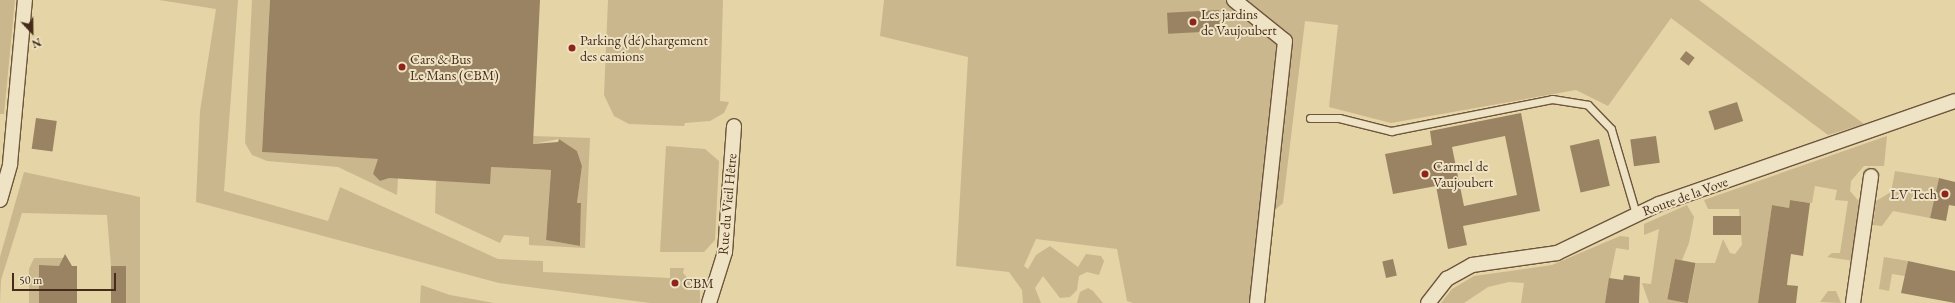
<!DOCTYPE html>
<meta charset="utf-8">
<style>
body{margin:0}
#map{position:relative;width:1955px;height:303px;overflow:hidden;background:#e5d4a5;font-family:"EB Garamond",serif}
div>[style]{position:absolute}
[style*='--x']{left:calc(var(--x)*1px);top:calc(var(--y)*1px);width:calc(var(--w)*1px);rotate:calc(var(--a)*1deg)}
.green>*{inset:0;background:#cab78d}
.building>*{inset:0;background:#998362;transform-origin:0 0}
.roads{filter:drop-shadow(1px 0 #6e553d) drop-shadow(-1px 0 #6e553d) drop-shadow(0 1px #6e553d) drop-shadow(0 -1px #6e553d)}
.lane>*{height:7px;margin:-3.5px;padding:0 3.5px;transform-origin:3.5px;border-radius:3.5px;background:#eee3c4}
.street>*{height:14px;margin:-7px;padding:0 7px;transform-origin:7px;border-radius:7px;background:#eee3c4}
.dots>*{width:11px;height:11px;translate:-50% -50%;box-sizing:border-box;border:2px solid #eee3c4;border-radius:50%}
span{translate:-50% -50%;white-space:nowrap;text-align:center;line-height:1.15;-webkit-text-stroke:4px #eee3c4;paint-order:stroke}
.poi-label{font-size:14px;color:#472b1a}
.left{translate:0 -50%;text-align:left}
.right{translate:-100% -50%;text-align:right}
.street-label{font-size:14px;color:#472b1a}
.north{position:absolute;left:12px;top:12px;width:40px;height:40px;-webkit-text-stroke:3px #eee3c4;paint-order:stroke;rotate:158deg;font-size:11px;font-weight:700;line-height:16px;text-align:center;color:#472b1a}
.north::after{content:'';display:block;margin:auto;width:14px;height:18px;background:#472b1a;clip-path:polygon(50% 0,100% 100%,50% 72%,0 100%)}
.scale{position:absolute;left:12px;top:273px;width:104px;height:18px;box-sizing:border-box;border:2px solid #472b1a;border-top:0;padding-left:5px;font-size:12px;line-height:14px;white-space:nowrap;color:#472b1a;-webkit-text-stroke:3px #eee3c4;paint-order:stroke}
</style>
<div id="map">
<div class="green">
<div style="clip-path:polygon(0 0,15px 0,4px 114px,0 114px)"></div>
<div style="clip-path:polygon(159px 0,238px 0,224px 191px,328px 221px,340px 187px,498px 259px,543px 261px,543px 272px,670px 278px,670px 268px,684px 268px,683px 273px,700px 291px,700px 303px,650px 303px,499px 283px,196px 202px,200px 111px,216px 9px)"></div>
<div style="clip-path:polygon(252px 0,270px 0,262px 152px,395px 160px,376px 167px,373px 174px,380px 181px,389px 177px,398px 178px,397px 195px,338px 167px,267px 161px,252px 155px,245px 143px)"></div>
<div style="clip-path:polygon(608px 0,723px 0,720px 101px,729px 102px,724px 113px,710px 121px,685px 123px,684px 126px,629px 124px,614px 116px,604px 95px)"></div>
<div style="clip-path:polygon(884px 0,1699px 0,1864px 124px,1828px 135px,1671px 18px,1608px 106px,1576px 90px,1391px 123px,1329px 107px,1338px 25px,1305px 21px,1283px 203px,1265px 219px,1257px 303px,1133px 303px,1127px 301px,1117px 249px,1036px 239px,1024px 266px,1028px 269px,1036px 255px,1050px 246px,1078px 267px,1086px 254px,1101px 256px,1104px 261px,1099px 275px,1087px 272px,1079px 276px,1077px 290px,1070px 297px,1060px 298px,1043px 276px,1035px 288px,1041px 303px,1023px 303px,1022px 290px,1009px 272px,956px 266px,968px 57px,880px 36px)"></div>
<div style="clip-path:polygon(533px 136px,590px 138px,585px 248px,529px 245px,529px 237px,504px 235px,500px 243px,435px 213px,436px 181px,491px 167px,551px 170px,546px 240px,580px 246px,581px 203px,577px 203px,582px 166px,577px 151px,559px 139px,533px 144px)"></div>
<div style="clip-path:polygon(1887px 136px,1884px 166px,1864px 166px,1851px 181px,1850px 191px,1862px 205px,1854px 261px,1827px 257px,1832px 253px,1840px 253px,1848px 201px,1835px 200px,1837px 190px,1815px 186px,1812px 203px,1790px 200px,1789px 208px,1772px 205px,1758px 303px,1688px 303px,1696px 263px,1715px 263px,1723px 239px,1730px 253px,1735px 254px,1742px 245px,1739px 209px,1708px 209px,1704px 200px)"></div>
<div style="clip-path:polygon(666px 146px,705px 149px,719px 161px,715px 240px,704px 252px,660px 252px)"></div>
<div style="clip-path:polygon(1895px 171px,1939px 178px,1930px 218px,1893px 211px,1882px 226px,1873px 225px,1876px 201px,1891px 192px)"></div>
<div style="clip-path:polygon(24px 172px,140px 197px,140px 303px,126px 303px,126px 266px,111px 266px,107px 215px,22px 213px,1px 280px,0 303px,0 257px)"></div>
<div style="clip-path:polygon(1687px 205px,1694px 217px,1689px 243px,1682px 260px,1675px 259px,1667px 299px,1687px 303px,1649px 303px,1642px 283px,1651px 284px,1659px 229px,1644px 235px,1644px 224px)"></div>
<div style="clip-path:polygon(1620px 236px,1629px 237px,1629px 250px,1616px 248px,1605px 303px,1521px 303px,1524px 283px,1509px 282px,1488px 287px,1464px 303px,1441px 303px,1452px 289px,1474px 276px,1552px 265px)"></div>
<div style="clip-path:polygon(1884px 257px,1908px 261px,1905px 276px,1892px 274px,1889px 291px,1879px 289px)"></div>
<div style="clip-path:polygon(34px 258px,65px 258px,62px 266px,39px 266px,39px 303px,29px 303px,29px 269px)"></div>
<div style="clip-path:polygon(421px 285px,450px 295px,494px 303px,420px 303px)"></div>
<div style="clip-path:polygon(1088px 288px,1093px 291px,1103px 303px,1077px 303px,1080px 292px)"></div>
<div style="clip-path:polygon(1828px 291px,1836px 291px,1841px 303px,1820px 302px)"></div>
</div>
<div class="building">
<div style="clip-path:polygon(270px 0,540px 0,533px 144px,558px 142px,559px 139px,577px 151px,582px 166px,577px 203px,581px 203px,580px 246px,546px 240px,551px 170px,491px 167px,490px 184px,389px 178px,380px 181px,373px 174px,378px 159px,262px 152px)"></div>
<div style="left:1219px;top:10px;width:21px;height:52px;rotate:87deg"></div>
<div style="left:1686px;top:51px;width:11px;height:10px;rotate:38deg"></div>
<div style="left:1737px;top:102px;width:20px;height:30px;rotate:72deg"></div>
<div style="clip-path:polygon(evenodd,1521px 113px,1540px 211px,1463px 226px,1467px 245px,1448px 249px,1436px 186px,1393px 194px,1385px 154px,1432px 145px,1430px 131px,1521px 113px,1505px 136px,1517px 195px,1464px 206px,1452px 147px,1505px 136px)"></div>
<div style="left:36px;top:118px;width:21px;height:31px;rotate:8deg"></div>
<div style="left:1656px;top:136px;width:27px;height:26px;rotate:82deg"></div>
<div style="left:1599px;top:139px;width:48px;height:30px;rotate:77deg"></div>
<div style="clip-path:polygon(1939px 178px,1955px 182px,1955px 206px,1949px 205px,1946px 221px,1930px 218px)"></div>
<div style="clip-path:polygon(1790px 200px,1810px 203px,1803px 256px,1791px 254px,1788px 276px,1787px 285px,1798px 286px,1796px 303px,1758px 303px,1772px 205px,1789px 208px)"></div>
<div style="left:1741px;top:216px;width:19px;height:28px;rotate:90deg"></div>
<div style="clip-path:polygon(65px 254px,72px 266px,77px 266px,77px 303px,39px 303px,39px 265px,59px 266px)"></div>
<div style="left:1393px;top:259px;width:17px;height:11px;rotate:77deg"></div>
<div style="left:1675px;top:259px;width:21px;height:41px;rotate:11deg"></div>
<div style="clip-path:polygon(1908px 261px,1955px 271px,1955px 303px,1901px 293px)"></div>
<div style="left:111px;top:266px;width:15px;height:37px"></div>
<div style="clip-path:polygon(1624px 275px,1640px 277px,1639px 303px,1605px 303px,1609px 278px,1623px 280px)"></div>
</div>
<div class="roads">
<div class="lane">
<div style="--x:1310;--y:118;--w:29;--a:0"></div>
<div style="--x:1339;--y:118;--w:54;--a:14"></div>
<div style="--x:1391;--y:131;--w:164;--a:-11.2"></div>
<div style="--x:1552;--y:99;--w:36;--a:9"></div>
<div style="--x:1588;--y:105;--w:33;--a:46"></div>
<div style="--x:1611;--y:129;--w:89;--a:73.6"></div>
</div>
<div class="street">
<div style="--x:1234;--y:0;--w:65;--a:38.8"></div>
<div style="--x:1285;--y:41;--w:263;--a:96.1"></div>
<div style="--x:0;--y:200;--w:37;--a:-74"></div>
<div style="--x:10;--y:164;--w:165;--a:-84.8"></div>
<div style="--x:709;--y:303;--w:53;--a:-72.6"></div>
<div style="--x:725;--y:252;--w:126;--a:-85.9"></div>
<div style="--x:1428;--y:303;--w:31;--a:-52"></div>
<div style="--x:1447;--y:279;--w:29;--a:-29"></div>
<div style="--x:1472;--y:265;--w:86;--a:-8"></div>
<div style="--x:1557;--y:253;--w:113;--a:-25.7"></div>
<div style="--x:1659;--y:204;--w:313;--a:-19.2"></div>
<div style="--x:1853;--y:303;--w:128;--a:-81.9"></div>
</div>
</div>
<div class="dots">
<div style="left:1193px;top:22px;background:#8f2418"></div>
<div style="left:572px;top:48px;background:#8f2418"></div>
<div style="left:402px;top:67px;background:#8f2418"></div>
<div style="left:1425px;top:174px;background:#8f2418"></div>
<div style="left:1945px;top:194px;background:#8f2418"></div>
<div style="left:675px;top:283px;background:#8f2418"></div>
</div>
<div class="poi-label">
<span class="left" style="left:1201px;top:22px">Les jardins<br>de Vaujoubert</span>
<span class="left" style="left:580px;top:48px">Parking (dé)chargement<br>des camions</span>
<span class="left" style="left:410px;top:67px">Cars &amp; Bus<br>Le Mans (CBM)</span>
<span class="left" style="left:1433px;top:174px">Carmel de<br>Vaujoubert</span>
<span class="right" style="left:1937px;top:194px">LV Tech</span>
<span class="left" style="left:683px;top:283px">CBM</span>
</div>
<div class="street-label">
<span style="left:1685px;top:196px;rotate:-20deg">Route de la Vove</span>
<span style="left:727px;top:204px;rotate:-85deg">Rue du Vieil Hêtre</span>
</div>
<div class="north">N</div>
<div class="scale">50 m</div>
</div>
